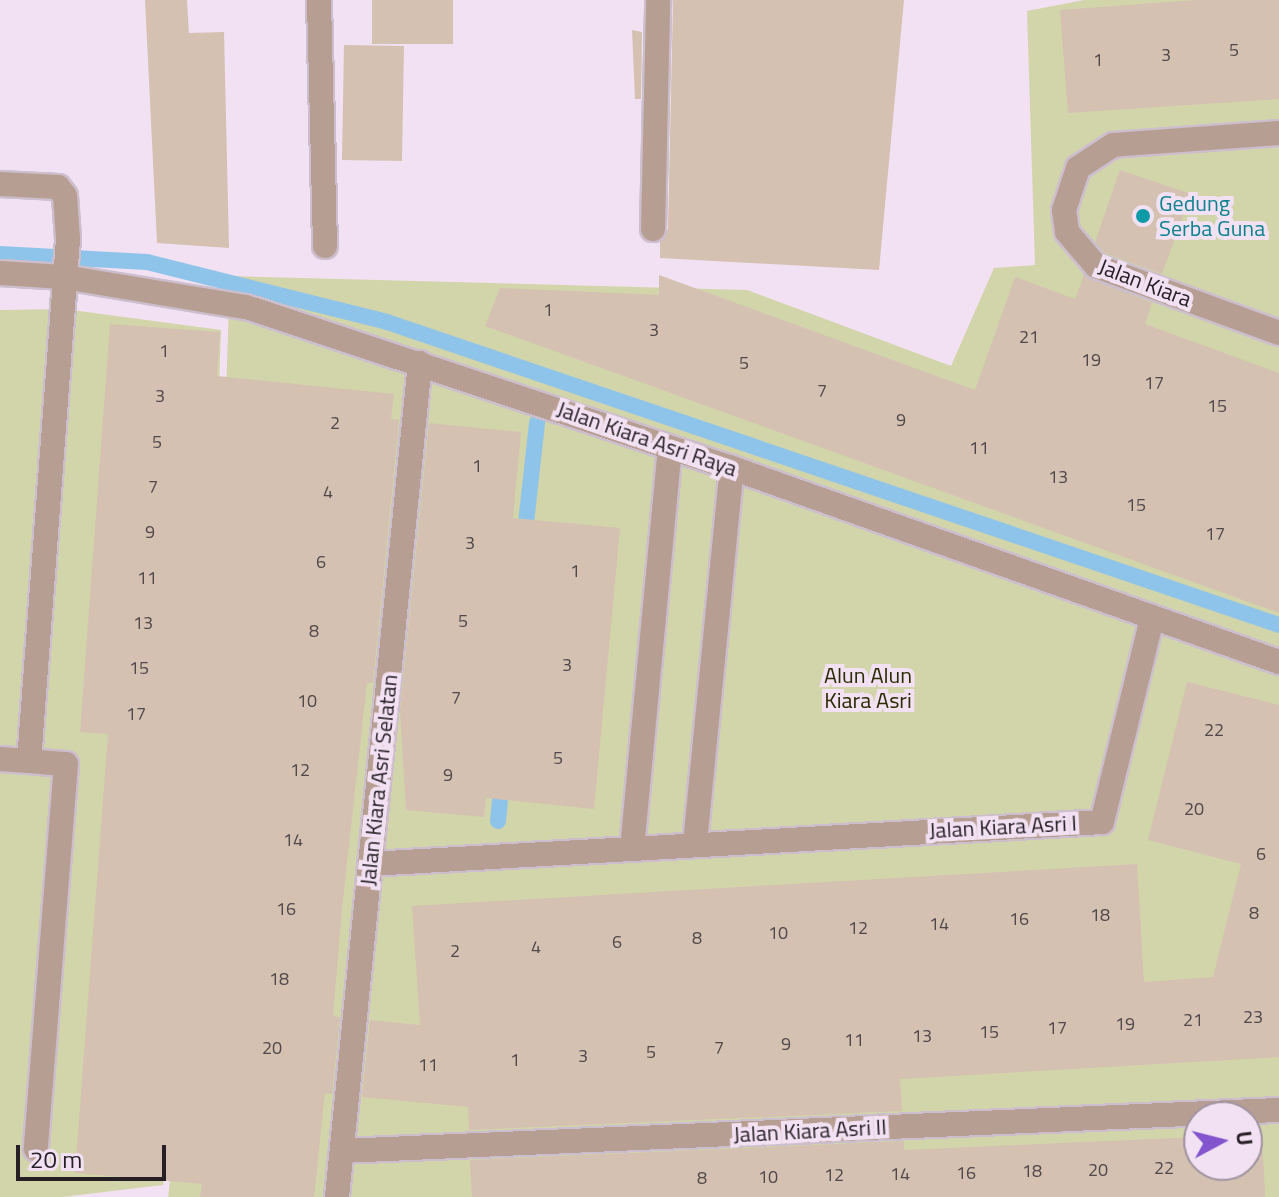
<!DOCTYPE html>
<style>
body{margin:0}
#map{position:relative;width:1279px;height:1197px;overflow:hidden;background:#f2e1f2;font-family:"Titillium Web",sans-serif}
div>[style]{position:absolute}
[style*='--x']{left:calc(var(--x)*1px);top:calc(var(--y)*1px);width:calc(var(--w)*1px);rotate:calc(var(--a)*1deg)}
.green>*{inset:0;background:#d2d5aa}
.stream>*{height:16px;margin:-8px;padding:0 8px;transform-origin:8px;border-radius:8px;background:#8fc4ea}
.building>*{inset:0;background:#d4c1b2;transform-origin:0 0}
.roads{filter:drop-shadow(2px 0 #cdbecd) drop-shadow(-2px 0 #cdbecd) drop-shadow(0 2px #cdbecd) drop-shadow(0 -2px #cdbecd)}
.service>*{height:24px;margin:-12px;padding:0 12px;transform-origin:12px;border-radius:12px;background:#b79e92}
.minor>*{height:24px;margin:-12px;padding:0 12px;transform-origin:12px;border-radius:12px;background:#b79e92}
.dots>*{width:22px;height:22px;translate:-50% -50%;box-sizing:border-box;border:4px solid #f2e1f2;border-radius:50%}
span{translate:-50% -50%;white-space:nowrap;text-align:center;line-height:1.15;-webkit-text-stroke:8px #f2e1f2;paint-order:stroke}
.number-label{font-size:18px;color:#524848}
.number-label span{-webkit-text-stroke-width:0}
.culture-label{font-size:22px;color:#0d838f}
.left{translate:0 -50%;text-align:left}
.street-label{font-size:22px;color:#261f25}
.park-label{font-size:22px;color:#2b2b00}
.north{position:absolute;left:1183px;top:1101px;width:80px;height:80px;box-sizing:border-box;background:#f2e1f2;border:2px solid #a093a0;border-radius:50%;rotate:83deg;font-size:22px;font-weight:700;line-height:32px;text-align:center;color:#261f25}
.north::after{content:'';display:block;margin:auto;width:28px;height:36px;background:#8254cd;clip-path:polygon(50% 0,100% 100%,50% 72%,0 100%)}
.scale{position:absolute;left:16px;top:1145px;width:150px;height:36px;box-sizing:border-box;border:4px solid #261f25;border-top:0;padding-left:10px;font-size:24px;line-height:28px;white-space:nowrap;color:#261f25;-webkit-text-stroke:6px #f2e1f2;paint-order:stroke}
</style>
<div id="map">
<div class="green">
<div style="clip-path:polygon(evenodd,1084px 0,1279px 0,1279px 1197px,168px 1197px,210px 858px,230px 276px,747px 290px,951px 366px,994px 268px,1035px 265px,1027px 11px,1084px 0,1199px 1117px,1247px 1117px,1247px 1165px,1199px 1165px,1199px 1117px)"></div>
<div style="clip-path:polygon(64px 309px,221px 330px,203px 857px,163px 1185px,62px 1197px,0 1197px,0 310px)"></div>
</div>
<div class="stream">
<div style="--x:0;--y:254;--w:147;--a:3.1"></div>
<div style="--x:147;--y:262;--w:247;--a:14"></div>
<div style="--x:387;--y:322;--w:942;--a:18.76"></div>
<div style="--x:524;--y:541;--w:119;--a:-83.7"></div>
<div style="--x:498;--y:821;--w:42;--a:-84.6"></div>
</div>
<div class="building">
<div style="clip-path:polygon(145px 0,187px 0,189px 33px,224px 32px,229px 248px,157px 243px)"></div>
<div style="left:372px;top:0;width:81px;height:44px"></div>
<div style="clip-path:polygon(673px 0,904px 0,879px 270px,660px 258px,660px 242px,668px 229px)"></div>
<div style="clip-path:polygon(1196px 0,1279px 0,1279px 99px,1068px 113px,1060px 10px)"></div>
<div style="clip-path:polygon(632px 30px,642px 32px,641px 99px,635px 99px)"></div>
<div style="left:344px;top:45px;width:60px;height:115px;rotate:1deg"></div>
<div style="clip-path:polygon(1120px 170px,1191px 194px,1162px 274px,1105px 253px,1095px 242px)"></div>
<div style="clip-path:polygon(659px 275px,975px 390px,1015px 277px,1075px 299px,1084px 275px,1152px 303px,1145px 324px,1279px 373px,1279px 613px,485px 326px,500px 288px,659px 295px)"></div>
<div style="clip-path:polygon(110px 324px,220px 332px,217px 376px,394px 394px,391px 419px,399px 420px,373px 683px,367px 683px,342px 909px,333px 1016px,340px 1017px,332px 1094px,325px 1093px,314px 1197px,200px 1197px,202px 1184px,75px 1173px,108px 734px,80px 732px)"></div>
<div style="clip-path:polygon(429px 423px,521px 432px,513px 518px,620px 528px,594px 809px,486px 798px,484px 817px,406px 810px,400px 711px)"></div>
<div style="clip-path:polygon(1187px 682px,1279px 705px,1279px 1057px,900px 1079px,902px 1111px,469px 1130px,468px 1107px,362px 1097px,370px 1020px,420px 1025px,412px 906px,1137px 864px,1144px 982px,1213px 977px,1241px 864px,1148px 840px)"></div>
<div style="clip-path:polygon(1247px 1134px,1262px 1134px,1265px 1197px,472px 1197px,470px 1160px,904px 1141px,904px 1150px,1199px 1137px,1199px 1165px,1247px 1165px)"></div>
</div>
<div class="roads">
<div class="service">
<div style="--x:695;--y:843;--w:377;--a:-84.4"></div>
</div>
<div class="minor">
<div style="--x:319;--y:0;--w:246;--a:88.6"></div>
<div style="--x:1279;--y:133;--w:166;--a:175.9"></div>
<div style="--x:1113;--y:145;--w:42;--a:146.7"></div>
<div style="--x:1078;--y:168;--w:44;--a:108.4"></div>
<div style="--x:1064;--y:210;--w:22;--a:82"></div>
<div style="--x:1067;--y:232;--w:45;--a:49.5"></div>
<div style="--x:1096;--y:266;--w:195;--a:20.1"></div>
<div style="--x:0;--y:184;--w:58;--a:3"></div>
<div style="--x:58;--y:187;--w:11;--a:52"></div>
<div style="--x:65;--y:196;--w:43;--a:86"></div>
<div style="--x:68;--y:239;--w:523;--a:94.27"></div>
<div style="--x:29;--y:761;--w:29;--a:-176"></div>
<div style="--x:653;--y:229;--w:229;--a:-88.7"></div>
<div style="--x:0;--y:273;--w:64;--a:3.6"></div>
<div style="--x:64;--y:277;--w:184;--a:9.4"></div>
<div style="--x:246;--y:307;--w:512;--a:18.33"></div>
<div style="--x:732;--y:468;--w:580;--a:19.53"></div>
<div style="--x:29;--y:761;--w:37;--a:5"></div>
<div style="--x:66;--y:764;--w:386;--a:94.5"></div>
<div style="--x:632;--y:849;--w:403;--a:-84.6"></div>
<div style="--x:370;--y:864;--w:733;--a:-3.28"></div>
<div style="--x:1102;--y:822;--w:209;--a:-76.2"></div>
<div style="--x:342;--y:1151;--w:938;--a:-2.51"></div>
<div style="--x:337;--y:1197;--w:838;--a:-84.32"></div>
</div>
</div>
<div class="dots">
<div style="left:1143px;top:216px;background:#0f9aa8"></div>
</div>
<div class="number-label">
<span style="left:1234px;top:50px">5</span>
<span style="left:1166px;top:55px">3</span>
<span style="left:1098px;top:60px">1</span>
<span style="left:548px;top:310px">1</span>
<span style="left:654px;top:330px">3</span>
<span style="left:1029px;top:337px">21</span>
<span style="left:164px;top:351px">1</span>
<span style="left:1091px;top:360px">19</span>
<span style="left:744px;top:363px">5</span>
<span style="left:1154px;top:383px">17</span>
<span style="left:822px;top:391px">7</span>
<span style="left:160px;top:396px">3</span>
<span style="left:1217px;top:406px">15</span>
<span style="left:901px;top:420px">9</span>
<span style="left:335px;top:423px">2</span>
<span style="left:157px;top:442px">5</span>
<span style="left:979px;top:448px">11</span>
<span style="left:477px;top:466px">1</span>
<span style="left:1058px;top:477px">13</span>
<span style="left:153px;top:487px">7</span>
<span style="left:328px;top:492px">4</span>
<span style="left:1136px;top:505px">15</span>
<span style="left:150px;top:532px">9</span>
<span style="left:1215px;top:534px">17</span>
<span style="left:470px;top:543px">3</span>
<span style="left:321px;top:562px">6</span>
<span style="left:575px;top:571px">1</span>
<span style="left:147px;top:578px">11</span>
<span style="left:463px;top:621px">5</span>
<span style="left:143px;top:623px">13</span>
<span style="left:314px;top:631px">8</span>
<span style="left:567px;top:665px">3</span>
<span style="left:139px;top:668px">15</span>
<span style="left:456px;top:698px">7</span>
<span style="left:307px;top:701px">10</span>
<span style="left:136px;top:714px">17</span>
<span style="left:1214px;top:730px">22</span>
<span style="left:558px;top:758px">5</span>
<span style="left:300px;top:770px">12</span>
<span style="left:448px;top:775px">9</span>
<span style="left:1194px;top:809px">20</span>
<span style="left:293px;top:840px">14</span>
<span style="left:1261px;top:854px">6</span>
<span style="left:286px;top:909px">16</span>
<span style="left:1254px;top:913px">8</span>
<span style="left:1100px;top:915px">18</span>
<span style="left:1019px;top:919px">16</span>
<span style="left:939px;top:924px">14</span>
<span style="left:858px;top:928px">12</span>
<span style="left:778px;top:933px">10</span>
<span style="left:697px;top:938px">8</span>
<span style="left:617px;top:942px">6</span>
<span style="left:536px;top:947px">4</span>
<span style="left:455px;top:951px">2</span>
<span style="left:279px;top:979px">18</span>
<span style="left:1253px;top:1017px">23</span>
<span style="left:1193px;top:1020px">21</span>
<span style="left:1125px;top:1024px">19</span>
<span style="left:1057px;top:1028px">17</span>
<span style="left:989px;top:1032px">15</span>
<span style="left:922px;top:1036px">13</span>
<span style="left:854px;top:1040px">11</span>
<span style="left:786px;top:1044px">9</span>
<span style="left:272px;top:1048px">20</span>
<span style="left:719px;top:1048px">7</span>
<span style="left:651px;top:1052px">5</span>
<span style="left:583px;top:1056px">3</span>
<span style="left:515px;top:1060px">1</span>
<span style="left:428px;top:1065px">11</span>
<span style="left:1164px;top:1168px">22</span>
<span style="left:1098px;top:1170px">20</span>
<span style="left:1032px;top:1171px">18</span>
<span style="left:966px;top:1173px">16</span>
<span style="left:900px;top:1174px">14</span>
<span style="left:834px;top:1175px">12</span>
<span style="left:768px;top:1177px">10</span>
<span style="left:702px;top:1178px">8</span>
</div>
<div class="culture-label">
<span class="left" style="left:1159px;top:216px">Gedung<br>Serba Guna</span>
</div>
<div class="street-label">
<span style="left:1145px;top:283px;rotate:21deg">Jalan Kiara</span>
<span style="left:647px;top:439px;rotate:19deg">Jalan Kiara Asri Raya</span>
<span style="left:379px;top:780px;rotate:-84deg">Jalan Kiara Asri Selatan</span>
<span style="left:1003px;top:827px;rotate:-3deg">Jalan Kiara Asri I</span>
<span style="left:810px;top:1131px;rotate:-3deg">Jalan Kiara Asri II</span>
</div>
<div class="park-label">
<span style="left:868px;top:688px">Alun Alun<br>Kiara Asri</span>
</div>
<div class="north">U</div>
<div class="scale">20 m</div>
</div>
